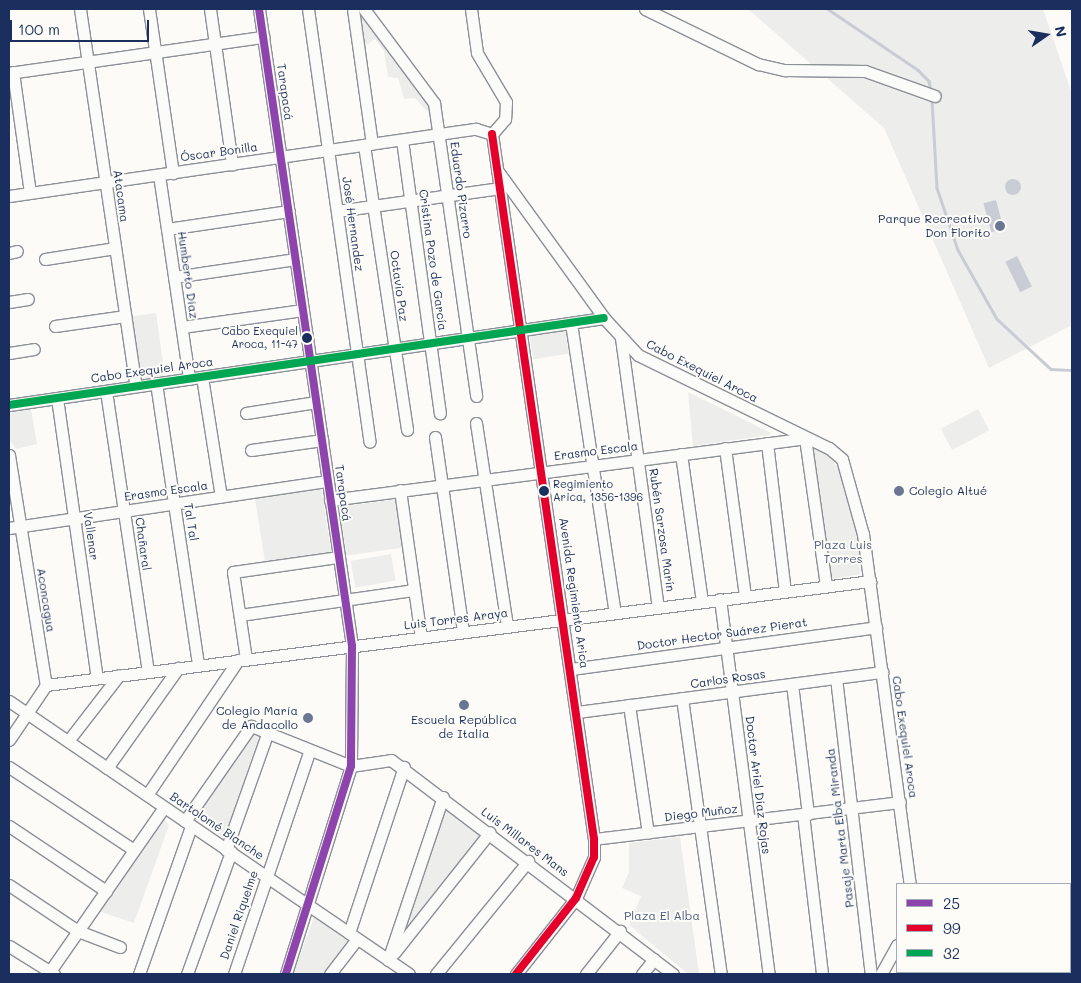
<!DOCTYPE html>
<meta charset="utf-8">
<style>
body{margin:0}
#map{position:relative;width:1081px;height:983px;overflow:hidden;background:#fcfbf8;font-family:Mali,sans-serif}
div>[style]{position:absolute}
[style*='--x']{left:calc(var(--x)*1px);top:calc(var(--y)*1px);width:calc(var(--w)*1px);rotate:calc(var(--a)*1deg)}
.green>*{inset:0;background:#ededec;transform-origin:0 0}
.water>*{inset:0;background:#c9ccd4;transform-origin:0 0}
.round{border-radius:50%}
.stream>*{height:2.5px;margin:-1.25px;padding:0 1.25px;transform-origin:1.25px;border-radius:1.25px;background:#c9ccd4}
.roads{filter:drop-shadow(1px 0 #8c9097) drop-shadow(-1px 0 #8c9097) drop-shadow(0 1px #8c9097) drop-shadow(0 -1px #8c9097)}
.minor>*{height:11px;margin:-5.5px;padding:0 5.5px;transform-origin:5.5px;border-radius:5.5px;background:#fbfbf9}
.bus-1>*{height:8px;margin:-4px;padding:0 4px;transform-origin:4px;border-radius:4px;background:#8e44ad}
.bus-2>*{height:8px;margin:-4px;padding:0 4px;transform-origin:4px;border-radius:4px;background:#e4002b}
.bus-3>*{height:8px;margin:-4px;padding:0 4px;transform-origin:4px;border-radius:4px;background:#00a651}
.dots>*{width:14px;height:14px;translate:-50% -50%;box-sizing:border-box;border:2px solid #fdfcf7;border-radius:50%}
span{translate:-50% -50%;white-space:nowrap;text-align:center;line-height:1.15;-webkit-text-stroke:4px #fdfcf7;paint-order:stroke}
.bus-label{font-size:11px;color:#1b2f5e}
.right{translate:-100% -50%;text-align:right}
.left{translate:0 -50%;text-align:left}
.street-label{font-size:12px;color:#1b2f5e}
.poi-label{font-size:12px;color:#1b2f5e}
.park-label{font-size:12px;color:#4c5c7f}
.frame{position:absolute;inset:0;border:10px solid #1b2f5e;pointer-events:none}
.legend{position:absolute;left:896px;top:883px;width:175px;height:90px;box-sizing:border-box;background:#fdfcf7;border:1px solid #a3aaba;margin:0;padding:6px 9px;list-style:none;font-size:15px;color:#1b2f5e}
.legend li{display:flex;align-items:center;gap:10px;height:25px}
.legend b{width:25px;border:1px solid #a3aaba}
.north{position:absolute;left:1021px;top:10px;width:50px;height:50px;-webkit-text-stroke:4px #fdfcf7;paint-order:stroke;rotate:77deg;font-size:14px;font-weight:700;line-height:20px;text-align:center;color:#1b2f5e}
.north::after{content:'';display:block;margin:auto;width:18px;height:22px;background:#1b2f5e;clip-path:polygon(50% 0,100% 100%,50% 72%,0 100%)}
.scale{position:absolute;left:10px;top:20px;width:139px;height:22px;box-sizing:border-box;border:2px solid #1b2f5e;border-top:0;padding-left:6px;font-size:15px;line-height:18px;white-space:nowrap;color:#1b2f5e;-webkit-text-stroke:4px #fdfcf7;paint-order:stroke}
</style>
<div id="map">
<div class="green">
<div style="clip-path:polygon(357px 9px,433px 105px,434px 119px,415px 98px,404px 99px,398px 78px,388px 77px,384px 51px,375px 39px,362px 48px)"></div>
<div style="clip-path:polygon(748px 9px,1043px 9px,1072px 94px,1072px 325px,989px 368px,884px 128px)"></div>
<div style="left:156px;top:313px;width:63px;height:26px;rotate:82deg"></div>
<div style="left:565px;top:330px;width:24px;height:36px;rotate:81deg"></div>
<div style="clip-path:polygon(688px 392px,771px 433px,770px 435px,693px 446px)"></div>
<div style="clip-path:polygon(31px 409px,37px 444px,16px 449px,9px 439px,9px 413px)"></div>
<div style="left:978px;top:409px;width:24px;height:42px;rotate:62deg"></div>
<div style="clip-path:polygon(813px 447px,832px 459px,841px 474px,859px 536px,860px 574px,828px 580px)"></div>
<div style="left:321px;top:487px;width:67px;height:67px;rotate:81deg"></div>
<div style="left:397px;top:499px;width:49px;height:58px;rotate:82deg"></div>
<div style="left:391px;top:554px;width:27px;height:41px;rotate:80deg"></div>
<div style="clip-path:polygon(252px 729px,260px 734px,224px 838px,197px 817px)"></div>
<div style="clip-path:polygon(443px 808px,481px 837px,396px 946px)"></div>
<div style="clip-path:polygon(163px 818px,169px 825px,134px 923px,101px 912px)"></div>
<div style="clip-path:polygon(680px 837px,699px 974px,688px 974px,629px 925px,641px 896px,622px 888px,629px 872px,629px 843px)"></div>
<div style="clip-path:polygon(315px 915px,351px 939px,324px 974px,293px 974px)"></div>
</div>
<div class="water">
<div class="round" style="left:1005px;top:179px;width:16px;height:16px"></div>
<div style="left:996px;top:200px;width:30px;height:13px;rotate:75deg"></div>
<div style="left:1017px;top:256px;width:34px;height:13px;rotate:64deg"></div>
</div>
<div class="stream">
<div style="--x:828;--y:9;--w:109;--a:34.1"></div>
<div style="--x:918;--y:70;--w:16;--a:45"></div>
<div style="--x:929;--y:81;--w:10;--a:79"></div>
<div style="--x:932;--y:99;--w:89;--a:86.8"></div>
<div style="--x:937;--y:188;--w:65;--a:71.3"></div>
<div style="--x:958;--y:250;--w:79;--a:60.5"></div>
<div style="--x:997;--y:319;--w:74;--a:42.8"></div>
<div style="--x:1051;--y:369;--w:21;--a:3"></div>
</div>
<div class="roads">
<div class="minor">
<div style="--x:80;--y:9;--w:381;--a:81.6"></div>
<div style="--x:149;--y:9;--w:166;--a:81.7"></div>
<div style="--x:210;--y:9;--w:157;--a:81.9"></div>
<div style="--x:259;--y:9;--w:644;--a:81.69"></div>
<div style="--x:352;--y:646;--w:120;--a:90.5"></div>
<div style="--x:351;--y:766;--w:218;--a:107.4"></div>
<div style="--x:308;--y:9;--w:437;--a:81.9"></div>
<div style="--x:353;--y:9;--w:136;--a:82"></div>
<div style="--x:364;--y:9;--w:117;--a:53.3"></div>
<div style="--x:434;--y:103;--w:296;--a:81.8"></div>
<div style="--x:471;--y:9;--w:44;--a:82.2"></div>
<div style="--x:477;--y:53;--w:57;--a:59.4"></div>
<div style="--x:506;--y:102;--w:17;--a:93"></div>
<div style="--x:505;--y:119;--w:20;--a:131"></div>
<div style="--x:645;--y:9;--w:126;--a:26"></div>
<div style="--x:758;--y:64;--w:28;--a:13"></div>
<div style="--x:785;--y:70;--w:80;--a:0.7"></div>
<div style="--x:865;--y:71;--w:74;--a:19.7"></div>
<div style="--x:13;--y:72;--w:122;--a:82"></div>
<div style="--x:9;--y:73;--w:257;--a:-8.1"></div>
<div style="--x:492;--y:134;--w:712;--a:81.77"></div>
<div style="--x:594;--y:839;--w:18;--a:90"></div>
<div style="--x:594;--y:857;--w:45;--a:113.7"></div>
<div style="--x:576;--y:898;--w:97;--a:128.3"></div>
<div style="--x:402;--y:140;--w:276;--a:82.1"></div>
<div style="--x:364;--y:145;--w:288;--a:81.4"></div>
<div style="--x:497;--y:170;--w:183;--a:54.1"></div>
<div style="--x:604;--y:318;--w:50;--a:47.4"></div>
<div style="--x:638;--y:355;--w:212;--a:26"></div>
<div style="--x:829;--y:448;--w:17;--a:40"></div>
<div style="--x:842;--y:459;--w:78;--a:74.4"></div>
<div style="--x:863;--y:534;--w:353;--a:82.4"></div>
<div style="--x:159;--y:175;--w:206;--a:81.6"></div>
<div style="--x:9;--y:196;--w:472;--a:-8.2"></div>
<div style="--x:476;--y:129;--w:17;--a:17"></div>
<div style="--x:337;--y:211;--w:165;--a:-8"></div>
<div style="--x:167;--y:229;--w:123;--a:-8.4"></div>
<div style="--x:9;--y:253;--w:8;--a:-14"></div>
<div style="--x:45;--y:259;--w:71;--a:-8.9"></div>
<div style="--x:174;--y:277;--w:123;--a:-8.4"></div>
<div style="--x:9;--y:302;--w:19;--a:-9"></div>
<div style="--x:571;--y:323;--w:293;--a:81.4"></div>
<div style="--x:55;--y:326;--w:71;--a:-8.1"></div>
<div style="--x:182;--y:327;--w:122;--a:-8"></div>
<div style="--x:621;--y:338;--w:272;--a:82.2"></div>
<div style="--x:9;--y:353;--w:25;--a:-9"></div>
<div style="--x:202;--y:377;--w:121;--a:81"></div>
<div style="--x:156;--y:383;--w:285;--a:81.5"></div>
<div style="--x:106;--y:391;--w:284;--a:81.5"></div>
<div style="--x:57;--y:398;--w:283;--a:81.9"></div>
<div style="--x:9;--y:405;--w:601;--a:-8.32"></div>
<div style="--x:246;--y:413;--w:71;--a:-8.9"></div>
<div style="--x:476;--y:423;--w:205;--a:81.3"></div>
<div style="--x:435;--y:437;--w:197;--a:81.8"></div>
<div style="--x:767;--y:443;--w:149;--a:83.1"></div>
<div style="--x:725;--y:448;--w:149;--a:82.3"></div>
<div style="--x:251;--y:450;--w:72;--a:-8"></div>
<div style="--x:681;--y:454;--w:149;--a:81.9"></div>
<div style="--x:9;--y:455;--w:233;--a:80.9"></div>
<div style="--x:46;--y:685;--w:66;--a:123.9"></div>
<div style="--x:400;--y:490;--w:148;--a:81.9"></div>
<div style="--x:330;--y:500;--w:479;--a:-7.4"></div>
<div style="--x:805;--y:438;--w:149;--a:81.9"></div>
<div style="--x:9;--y:528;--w:322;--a:-8.4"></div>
<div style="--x:720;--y:599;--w:378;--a:82.6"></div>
<div style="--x:240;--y:615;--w:176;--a:-8.2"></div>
<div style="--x:246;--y:659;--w:88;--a:-98.5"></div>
<div style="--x:233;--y:572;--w:107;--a:-8.1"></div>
<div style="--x:571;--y:669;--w:308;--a:-7.8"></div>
<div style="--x:836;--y:678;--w:298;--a:83.3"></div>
<div style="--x:792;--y:684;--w:131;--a:83"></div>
<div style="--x:46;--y:685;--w:831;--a:-7.19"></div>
<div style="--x:682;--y:698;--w:279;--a:82"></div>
<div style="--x:9;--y:701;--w:484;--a:34.3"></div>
<div style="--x:629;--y:705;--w:129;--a:81.6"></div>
<div style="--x:577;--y:712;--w:308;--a:-7.5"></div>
<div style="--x:68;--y:741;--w:83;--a:-52.3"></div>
<div style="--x:9;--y:767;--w:150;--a:33.6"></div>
<div style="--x:107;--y:768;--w:123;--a:-54.6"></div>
<div style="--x:147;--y:795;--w:163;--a:-56"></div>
<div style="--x:803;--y:814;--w:161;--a:83.2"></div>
<div style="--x:185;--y:821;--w:116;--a:-55.2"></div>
<div style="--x:251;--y:726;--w:108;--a:21.8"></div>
<div style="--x:351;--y:766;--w:40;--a:-8.5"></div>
<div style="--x:391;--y:760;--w:354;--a:37.2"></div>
<div style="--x:9;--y:826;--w:117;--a:33.8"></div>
<div style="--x:594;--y:839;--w:308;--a:-6.9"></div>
<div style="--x:226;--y:850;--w:123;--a:-70.5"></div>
<div style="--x:9;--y:885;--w:83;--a:33.7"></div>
<div style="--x:78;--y:931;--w:45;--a:20.9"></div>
<div style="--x:349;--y:933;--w:175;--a:-71.7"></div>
<div style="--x:9;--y:946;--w:53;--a:31.9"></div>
<div style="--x:394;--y:953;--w:154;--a:-51.6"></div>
<div style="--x:388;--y:960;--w:172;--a:-71.4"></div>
<div style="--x:48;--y:974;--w:203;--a:-55.2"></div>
<div style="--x:139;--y:974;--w:157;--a:-70.6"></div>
<div style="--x:187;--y:974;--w:130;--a:-70.2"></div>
<div style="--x:234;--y:974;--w:234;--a:-71.3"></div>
<div style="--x:330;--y:974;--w:44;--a:-52.4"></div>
<div style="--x:436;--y:974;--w:146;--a:-50.8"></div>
<div style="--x:586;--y:974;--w:55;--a:-51.7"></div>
<div style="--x:642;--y:974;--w:19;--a:-51"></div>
<div style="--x:881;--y:974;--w:33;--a:-61"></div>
</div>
</div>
<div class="bus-1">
<div style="--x:259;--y:9;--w:644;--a:81.69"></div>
<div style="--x:352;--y:646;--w:120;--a:90.5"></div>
<div style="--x:351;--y:766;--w:218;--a:107.4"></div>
</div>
<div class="bus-2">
<div style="--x:492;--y:134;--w:712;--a:81.77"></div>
<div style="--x:594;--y:839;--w:18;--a:90"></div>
<div style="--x:594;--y:857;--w:45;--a:113.7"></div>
<div style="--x:576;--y:898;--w:97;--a:128.3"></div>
</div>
<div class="bus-3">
<div style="--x:9;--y:405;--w:601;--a:-8.32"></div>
</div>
<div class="dots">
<div style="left:1000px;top:226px;background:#6a7694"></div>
<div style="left:307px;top:338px;background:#1b2f5e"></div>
<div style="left:544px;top:491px;background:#1b2f5e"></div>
<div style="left:899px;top:491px;background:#6a7694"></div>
<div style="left:464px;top:705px;background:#6a7694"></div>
<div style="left:308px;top:718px;background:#6a7694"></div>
</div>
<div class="bus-label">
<span class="right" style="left:298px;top:338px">Cabo Exequiel<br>Aroca, 11-47</span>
<span class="left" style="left:553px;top:491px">Regimiento<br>Arica, 1356-1396</span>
</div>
<div class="street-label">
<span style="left:285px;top:92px;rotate:82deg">Tarapacá</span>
<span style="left:219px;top:152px;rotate:-8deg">Óscar Bonilla</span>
<span style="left:461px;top:190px;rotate:82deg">Eduardo Pizarro</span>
<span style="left:121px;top:196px;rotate:82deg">Atacama</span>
<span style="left:353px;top:224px;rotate:82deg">José Hernandez</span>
<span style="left:433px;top:260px;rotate:82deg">Cristina Pozo de García</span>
<span style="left:188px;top:275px;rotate:82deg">Humberto Díaz</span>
<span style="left:399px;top:286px;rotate:82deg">Octavio Paz</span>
<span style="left:152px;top:370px;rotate:-8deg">Cabo Exequiel Aroca</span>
<span style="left:702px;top:371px;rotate:27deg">Cabo Exequiel Aroca</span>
<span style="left:596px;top:451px;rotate:-7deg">Erasmo Escala</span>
<span style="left:166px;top:491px;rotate:-8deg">Erasmo Escala</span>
<span style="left:343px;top:493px;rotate:82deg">Tarapacá</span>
<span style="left:191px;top:522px;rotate:81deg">Tal Tal</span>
<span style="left:662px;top:530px;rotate:82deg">Rubén Sarzosa Marín</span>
<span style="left:91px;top:536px;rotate:82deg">Vallenar</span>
<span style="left:143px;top:544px;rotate:82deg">Chañaral</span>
<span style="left:574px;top:593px;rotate:82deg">Avenida Regimiento Arica</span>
<span style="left:46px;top:600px;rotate:81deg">Aconcagua</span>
<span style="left:456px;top:619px;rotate:-7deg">Luis Torres Araya</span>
<span style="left:722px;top:634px;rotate:-8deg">Doctor Hector Suárez Pierat</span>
<span style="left:728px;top:679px;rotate:-8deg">Carlos Rosas</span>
<span style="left:905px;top:737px;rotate:82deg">Cabo Exequiel Aroca</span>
<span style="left:758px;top:785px;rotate:83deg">Doctor Ariel Díaz Rojas</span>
<span style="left:701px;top:813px;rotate:-7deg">Diego Muñoz</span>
<span style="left:217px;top:826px;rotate:34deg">Bartolomé Blanche</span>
<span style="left:840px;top:828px;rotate:-97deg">Pasaje Marta Elba Miranda</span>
<span style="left:525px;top:842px;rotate:37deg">Luis Millares Mans</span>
<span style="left:239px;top:915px;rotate:-71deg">Daniel Riquelme</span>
</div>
<div class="poi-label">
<span class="right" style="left:990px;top:226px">Parque Recreativo<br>Don Florito</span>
<span class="left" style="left:909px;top:491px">Colegio Altué</span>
<span class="right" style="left:298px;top:718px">Colegio María<br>de Andacollo</span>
<span style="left:464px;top:727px">Escuela República<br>de Italia</span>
</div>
<div class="park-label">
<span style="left:843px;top:552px">Plaza Luis<br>Torres</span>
<span style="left:662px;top:916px">Plaza El Alba</span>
</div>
<div class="frame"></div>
<ul class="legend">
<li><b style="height:6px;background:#8e44ad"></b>25</li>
<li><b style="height:6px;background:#e4002b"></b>99</li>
<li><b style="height:6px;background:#00a651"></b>32</li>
</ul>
<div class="north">N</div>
<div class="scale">100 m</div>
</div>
